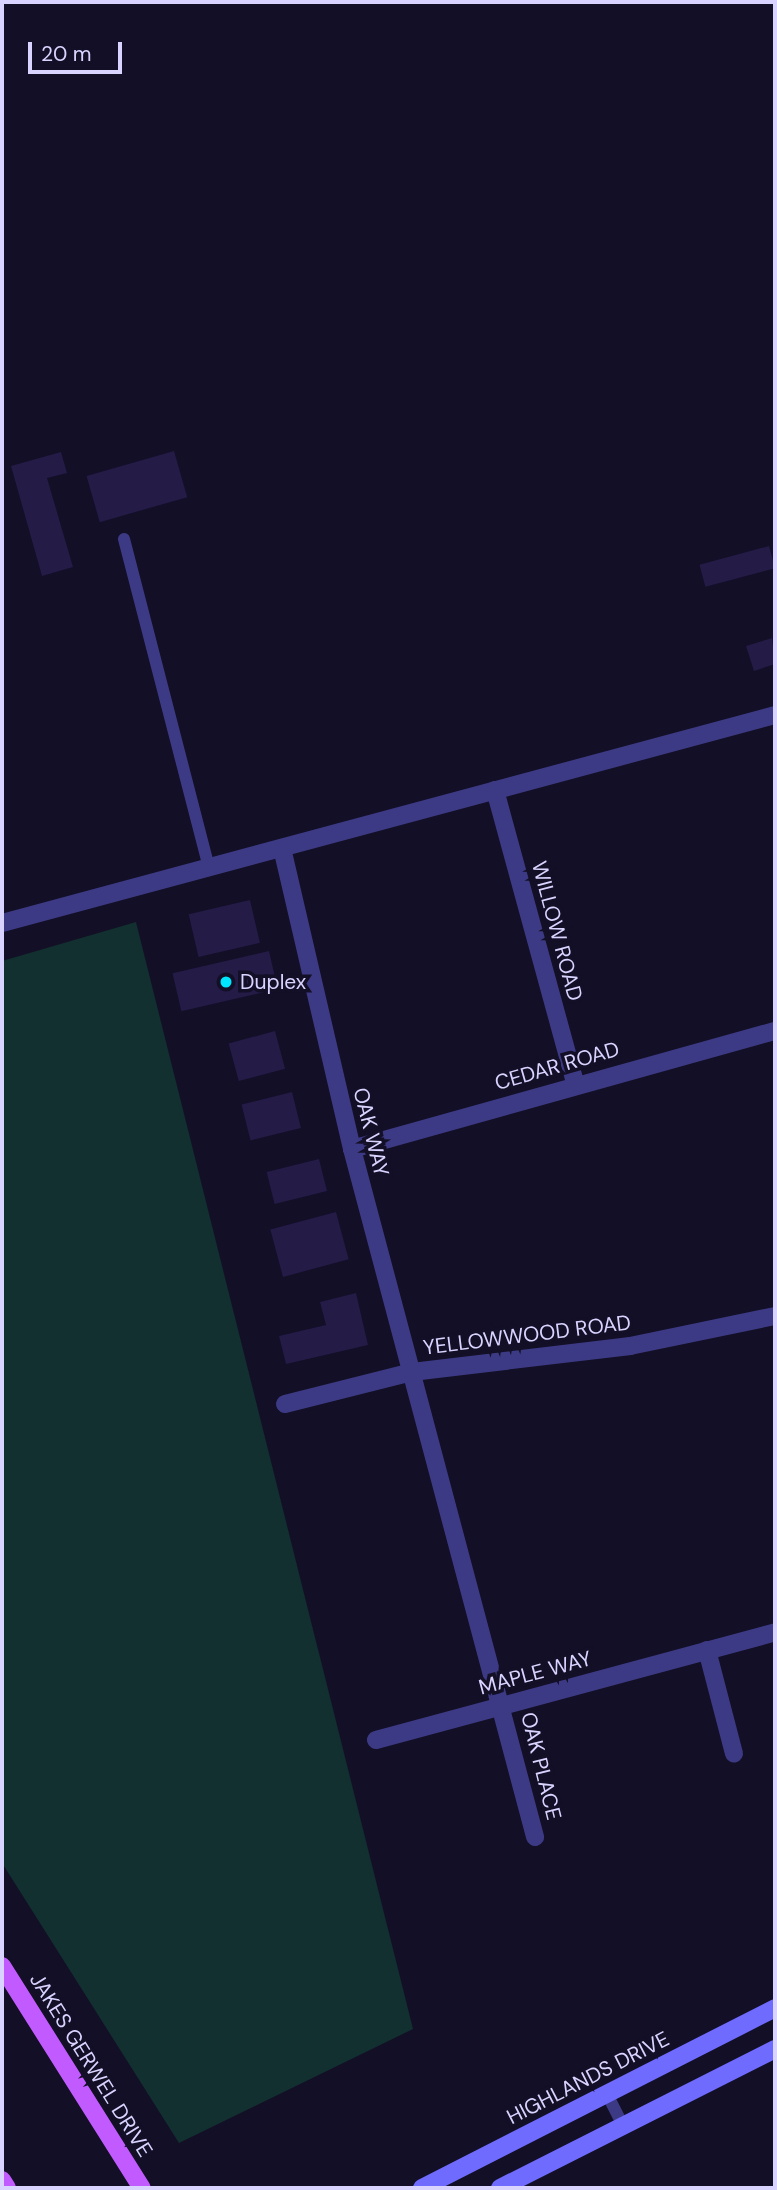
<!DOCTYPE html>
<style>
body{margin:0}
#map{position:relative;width:777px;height:2190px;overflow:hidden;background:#130f26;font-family:"DM Sans",sans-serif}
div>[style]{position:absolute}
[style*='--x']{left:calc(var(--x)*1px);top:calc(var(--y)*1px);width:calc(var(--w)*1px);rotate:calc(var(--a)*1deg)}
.green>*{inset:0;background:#12302f}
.building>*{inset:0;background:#241b47;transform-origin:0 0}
.service>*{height:12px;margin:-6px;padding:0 6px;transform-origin:6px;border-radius:6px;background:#3d3a85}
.minor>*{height:18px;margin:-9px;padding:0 9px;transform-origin:9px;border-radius:9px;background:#3d3a85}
.secondary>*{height:18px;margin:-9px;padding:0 9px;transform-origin:9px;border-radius:9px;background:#6f6bff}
.primary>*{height:18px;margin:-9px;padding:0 9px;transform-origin:9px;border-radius:9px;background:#c25bff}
.dots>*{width:19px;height:19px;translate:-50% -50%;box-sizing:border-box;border:4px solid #130f26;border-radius:50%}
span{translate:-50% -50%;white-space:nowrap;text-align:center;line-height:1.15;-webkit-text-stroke:7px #130f26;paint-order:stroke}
.street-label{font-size:21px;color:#d9d4ff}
.poi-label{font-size:21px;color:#d9d4ff}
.left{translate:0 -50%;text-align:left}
.frame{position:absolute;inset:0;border:4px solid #d9d4ff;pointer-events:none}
.scale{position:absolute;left:28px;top:42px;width:94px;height:32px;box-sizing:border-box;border:4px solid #d9d4ff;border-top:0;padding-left:9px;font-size:21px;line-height:24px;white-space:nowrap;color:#d9d4ff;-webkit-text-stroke:5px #130f26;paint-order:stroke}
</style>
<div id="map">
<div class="green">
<div style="clip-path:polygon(136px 922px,413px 2029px,179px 2143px,2px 1863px,2px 961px)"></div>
</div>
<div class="building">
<div style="left:174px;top:451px;width:48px;height:91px;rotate:74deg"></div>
<div style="clip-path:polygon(61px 452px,67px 473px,47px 478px,73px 567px,42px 576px,11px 466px)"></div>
<div style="left:769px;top:546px;width:23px;height:72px;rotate:75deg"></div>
<div style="clip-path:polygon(772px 638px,775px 664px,754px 671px,746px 646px)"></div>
<div style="left:250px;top:900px;width:44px;height:63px;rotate:77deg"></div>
<div style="left:269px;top:951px;width:39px;height:99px;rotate:77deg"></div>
<div style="left:275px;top:1031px;width:39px;height:48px;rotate:75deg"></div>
<div style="left:292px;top:1092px;width:37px;height:52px;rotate:76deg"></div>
<div style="left:319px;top:1159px;width:33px;height:54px;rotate:76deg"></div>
<div style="left:336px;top:1212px;width:49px;height:68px;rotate:75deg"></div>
<div style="clip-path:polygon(356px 1293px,368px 1345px,286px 1364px,279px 1336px,326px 1325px,320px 1302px)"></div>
</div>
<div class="service">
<div style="--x:124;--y:539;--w:339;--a:75.5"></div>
<div style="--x:607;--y:2094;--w:35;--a:63"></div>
</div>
<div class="minor">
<div style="--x:495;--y:790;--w:304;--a:74.7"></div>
<div style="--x:282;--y:848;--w:309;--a:76.9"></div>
<div style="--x:352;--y:1149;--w:712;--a:75.1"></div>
<div style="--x:2;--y:923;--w:800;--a:-15.06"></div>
<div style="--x:352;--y:1149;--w:439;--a:-15.6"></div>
<div style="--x:285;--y:1404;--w:131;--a:-14.1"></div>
<div style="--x:412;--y:1372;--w:220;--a:-6.8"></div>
<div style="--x:630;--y:1346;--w:148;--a:-11.7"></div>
<div style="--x:707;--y:1650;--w:107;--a:75.4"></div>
<div style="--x:376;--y:1740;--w:413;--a:-15.1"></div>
</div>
<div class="secondary">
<div style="--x:422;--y:2188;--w:396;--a:-27"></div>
<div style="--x:500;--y:2188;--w:308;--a:-26.8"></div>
</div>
<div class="primary">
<div style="--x:2;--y:1966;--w:262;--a:57.8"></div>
<div style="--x:2;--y:2180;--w:9;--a:58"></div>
</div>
<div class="dots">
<div style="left:226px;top:982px;background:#00e5ff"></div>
</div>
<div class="street-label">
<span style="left:557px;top:931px;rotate:75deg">WILLOW ROAD</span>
<span style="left:557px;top:1066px;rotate:-16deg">CEDAR ROAD</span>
<span style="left:371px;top:1132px;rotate:76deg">OAK WAY</span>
<span style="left:527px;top:1335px;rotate:-7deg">YELLOWWOOD ROAD</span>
<span style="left:535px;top:1673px;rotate:-15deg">MAPLE WAY</span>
<span style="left:541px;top:1766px;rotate:76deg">OAK PLACE</span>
<span style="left:91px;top:2065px;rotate:58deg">JAKES GERWEL DRIVE</span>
<span style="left:588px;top:2078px;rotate:-27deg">HIGHLANDS DRIVE</span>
</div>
<div class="poi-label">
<span class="left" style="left:240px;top:982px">Duplex</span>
</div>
<div class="frame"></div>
<div class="scale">20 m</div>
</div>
